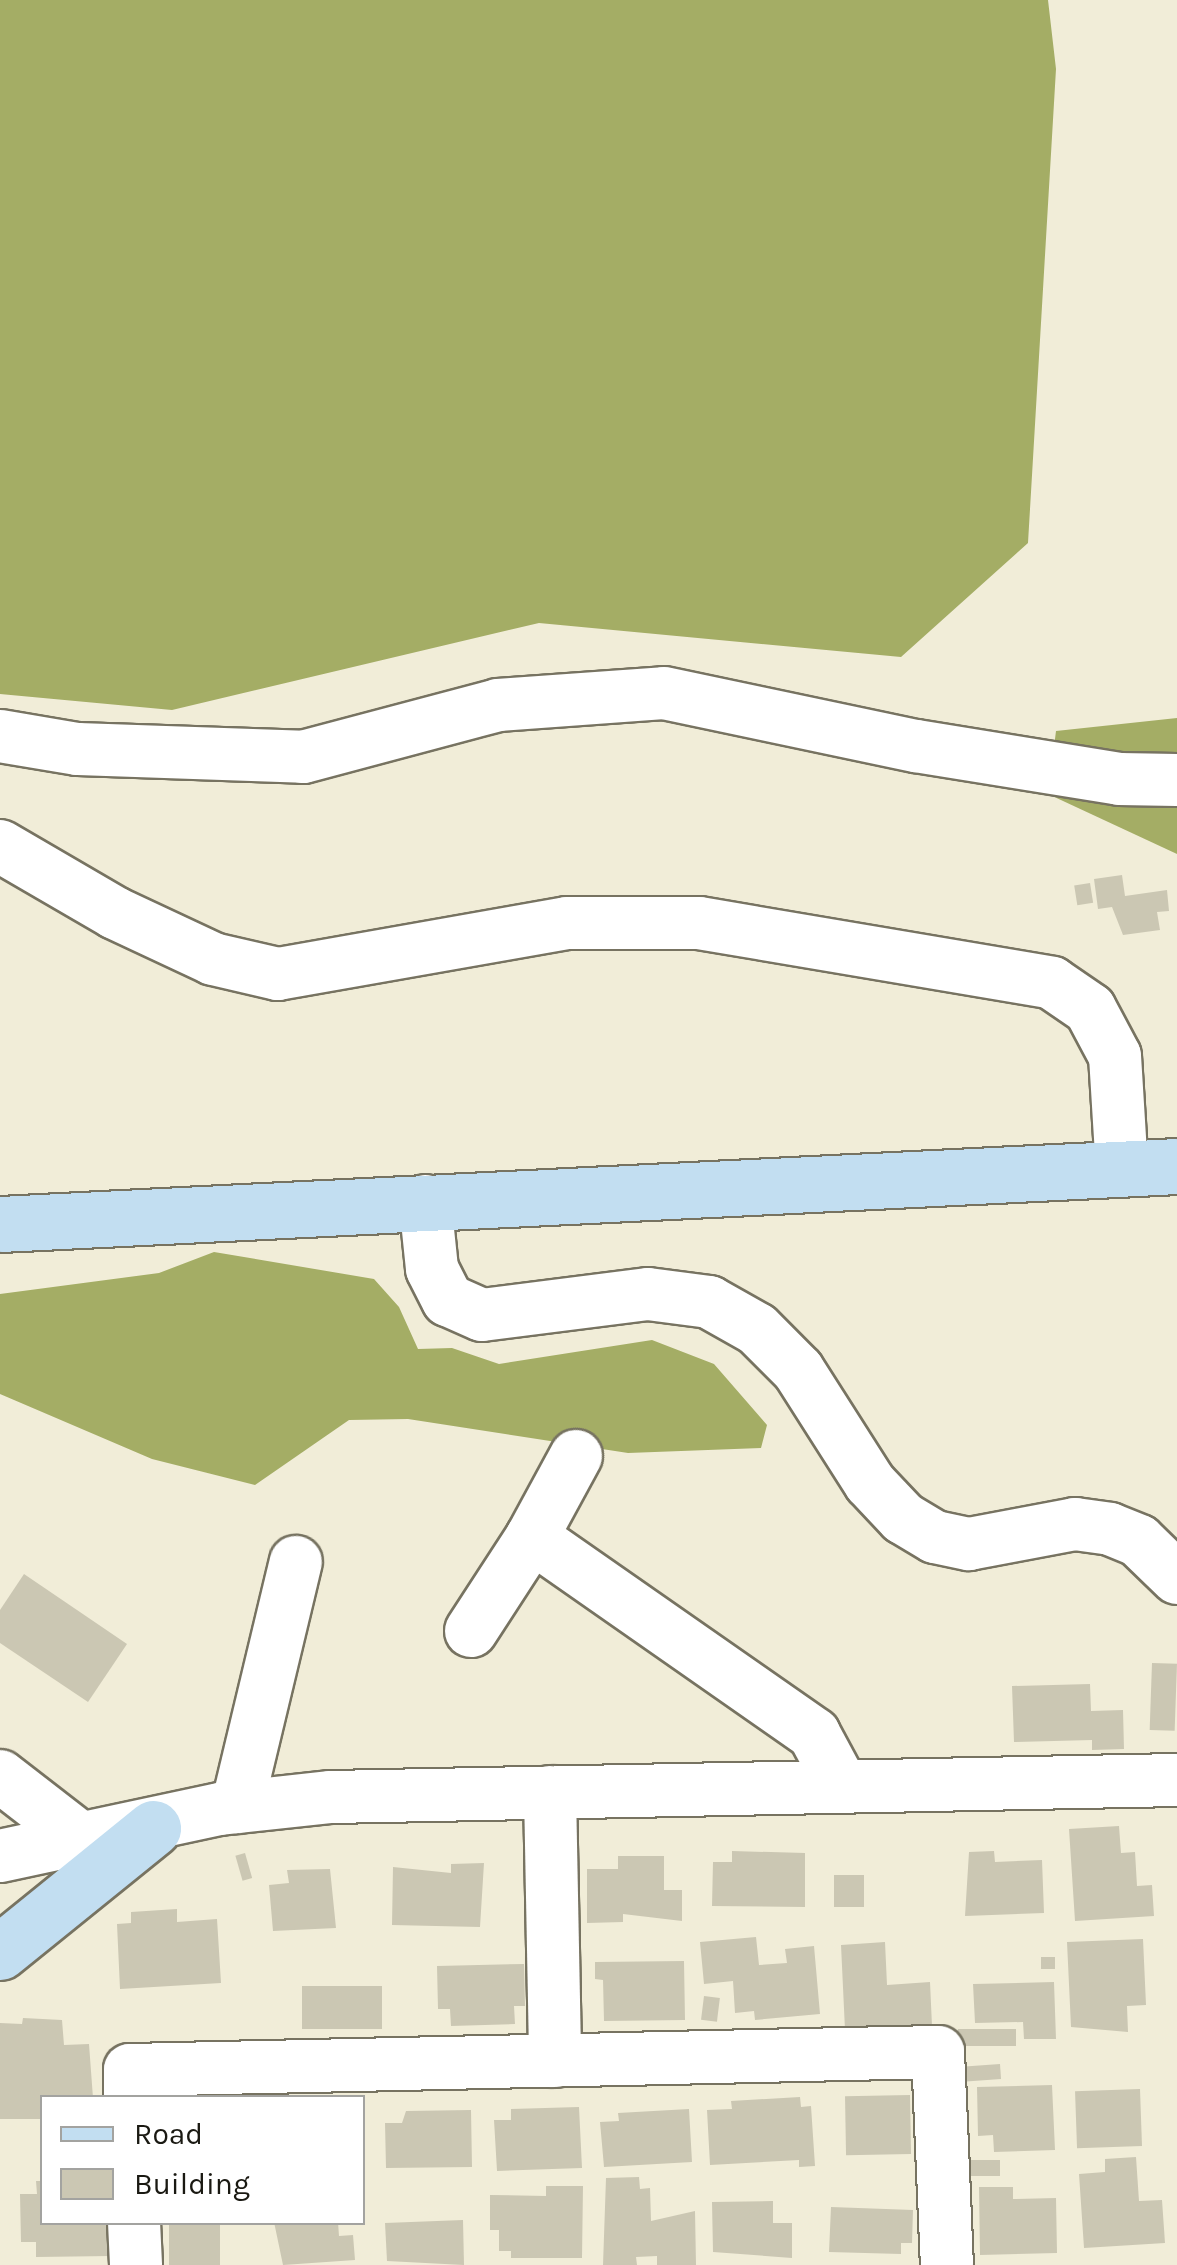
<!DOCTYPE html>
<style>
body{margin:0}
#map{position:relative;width:1177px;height:2265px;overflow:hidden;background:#f1edd8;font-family:Karla,sans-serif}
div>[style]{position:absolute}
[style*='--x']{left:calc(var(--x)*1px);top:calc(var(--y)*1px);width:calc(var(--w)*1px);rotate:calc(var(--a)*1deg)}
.forest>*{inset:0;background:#a4ad65}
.building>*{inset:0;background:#cbc7b3;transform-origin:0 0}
.roads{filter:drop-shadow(2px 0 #777361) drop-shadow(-2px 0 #777361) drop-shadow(0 2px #777361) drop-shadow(0 -2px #777361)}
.street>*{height:52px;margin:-26px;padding:0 26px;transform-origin:26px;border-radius:26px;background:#fff}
.secondary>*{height:55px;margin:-27.5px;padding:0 27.5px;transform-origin:27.5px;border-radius:27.5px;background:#c2def1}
span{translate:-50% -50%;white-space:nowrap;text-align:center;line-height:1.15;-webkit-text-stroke:8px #fff;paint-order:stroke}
.legend{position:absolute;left:40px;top:2095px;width:325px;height:130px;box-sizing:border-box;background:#fff;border:2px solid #a3a3a0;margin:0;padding:12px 18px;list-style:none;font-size:30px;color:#1a1912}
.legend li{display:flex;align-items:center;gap:20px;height:50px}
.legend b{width:50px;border:2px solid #a3a3a0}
</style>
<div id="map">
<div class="forest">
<div style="clip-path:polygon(0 0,1048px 0,1056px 69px,1028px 543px,901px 657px,539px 623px,172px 710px,0 694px)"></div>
<div style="clip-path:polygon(1177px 718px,1177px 854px,1048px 794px,1056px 731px)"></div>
<div style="clip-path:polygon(214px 1252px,374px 1279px,399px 1307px,418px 1349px,452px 1348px,499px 1364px,652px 1340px,714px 1364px,767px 1425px,761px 1448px,628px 1453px,408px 1419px,349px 1420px,255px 1485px,152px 1459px,0 1394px,0 1294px,159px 1273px)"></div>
</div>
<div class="building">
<div style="clip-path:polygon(1122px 875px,1125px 896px,1167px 890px,1169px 911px,1157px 912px,1160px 930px,1123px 935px,1112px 907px,1098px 909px,1094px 879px)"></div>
<div style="left:1090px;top:883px;width:20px;height:16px;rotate:81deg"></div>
<div style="clip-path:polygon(24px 1574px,127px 1644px,88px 1702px,0 1643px,0 1610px)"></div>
<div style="left:1152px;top:1663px;width:25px;height:67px;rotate:2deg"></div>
<div style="clip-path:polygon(1090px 1684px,1091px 1711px,1123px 1710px,1124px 1749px,1092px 1750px,1092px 1740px,1014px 1742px,1012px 1686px)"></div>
<div style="clip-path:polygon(1119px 1826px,1121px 1853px,1135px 1852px,1137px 1886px,1152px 1885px,1154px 1916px,1075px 1921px,1069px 1829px)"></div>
<div style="clip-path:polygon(732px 1851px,805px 1853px,805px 1907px,712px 1906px,713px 1862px,732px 1862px)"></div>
<div style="clip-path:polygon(994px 1851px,995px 1862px,1042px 1860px,1044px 1913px,965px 1916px,969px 1852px)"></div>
<div style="left:245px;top:1853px;width:26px;height:10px;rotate:74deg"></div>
<div style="clip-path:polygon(618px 1856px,664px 1856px,664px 1890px,682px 1890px,682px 1921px,623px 1914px,623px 1922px,587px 1923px,587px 1869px,618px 1869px)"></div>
<div style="clip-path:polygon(484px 1863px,480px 1927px,392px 1925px,393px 1867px,451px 1873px,451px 1864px)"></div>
<div style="clip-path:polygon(330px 1869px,336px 1928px,273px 1931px,269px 1885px,289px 1883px,287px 1870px)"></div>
<div style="left:834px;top:1875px;width:30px;height:32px"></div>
<div style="clip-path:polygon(177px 1909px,177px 1922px,217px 1919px,221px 1983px,120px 1989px,117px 1924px,131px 1923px,131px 1912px)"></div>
<div style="clip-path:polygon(756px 1937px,759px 1965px,787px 1963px,785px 1949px,814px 1946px,820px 2014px,755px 2020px,754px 2011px,735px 2013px,733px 1981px,704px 1984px,700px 1942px)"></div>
<div style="clip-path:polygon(1143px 1939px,1146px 2005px,1127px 2006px,1128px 2032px,1071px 2027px,1067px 1942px)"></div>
<div style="clip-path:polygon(885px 1942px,887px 1985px,930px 1982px,932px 2026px,845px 2030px,841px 1945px)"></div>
<div style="left:1041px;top:1957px;width:14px;height:12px"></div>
<div style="clip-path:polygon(684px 1961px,685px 2020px,604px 2021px,603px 1980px,595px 1979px,595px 1962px)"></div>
<div style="clip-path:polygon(524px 1964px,525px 2006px,514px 2006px,515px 2024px,451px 2026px,450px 2009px,438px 2009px,437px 1966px)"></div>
<div style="clip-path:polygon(1054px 1982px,1056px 2039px,1024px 2039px,1023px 2022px,975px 2023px,973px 1984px)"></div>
<div style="left:382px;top:1986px;width:43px;height:80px;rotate:90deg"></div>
<div style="left:704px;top:1996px;width:16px;height:24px;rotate:7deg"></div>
<div style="clip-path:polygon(23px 2018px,62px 2020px,64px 2045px,89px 2044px,93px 2098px,42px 2098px,42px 2119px,0 2119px,0 2023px,22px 2024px)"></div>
<div style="left:1016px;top:2029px;width:17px;height:58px;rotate:90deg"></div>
<div style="left:1000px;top:2064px;width:15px;height:35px;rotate:86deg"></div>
<div style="clip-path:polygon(1052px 2085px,1055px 2150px,994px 2152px,993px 2135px,978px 2136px,977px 2087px)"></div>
<div style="left:1140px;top:2089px;width:57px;height:65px;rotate:88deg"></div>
<div style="left:910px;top:2095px;width:59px;height:65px;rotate:89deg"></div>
<div style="clip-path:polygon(800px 2097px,801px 2107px,811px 2106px,815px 2166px,799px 2167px,799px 2160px,710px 2165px,707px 2110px,732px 2109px,731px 2101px)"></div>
<div style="clip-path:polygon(579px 2107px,582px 2168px,497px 2171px,494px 2120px,511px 2120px,511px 2109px)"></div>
<div style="clip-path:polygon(689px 2109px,692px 2162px,604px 2167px,600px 2122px,619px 2121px,618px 2113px)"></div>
<div style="clip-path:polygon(471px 2110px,472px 2167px,386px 2168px,385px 2123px,402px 2123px,406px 2111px)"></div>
<div style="clip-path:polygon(1136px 2157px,1139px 2201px,1162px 2200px,1165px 2243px,1084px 2248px,1079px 2174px,1105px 2172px,1105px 2159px)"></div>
<div style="left:968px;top:2160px;width:32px;height:16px"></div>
<div style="clip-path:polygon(639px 2177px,640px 2189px,650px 2188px,651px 2221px,695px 2211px,696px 2265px,657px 2265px,657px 2256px,636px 2257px,637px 2265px,603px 2265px,606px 2178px)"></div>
<div style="clip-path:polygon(36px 2181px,42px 2181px,42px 2222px,110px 2222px,111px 2256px,36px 2257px,36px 2242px,21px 2242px,20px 2194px,37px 2194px)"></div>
<div style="clip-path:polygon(546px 2186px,583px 2186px,582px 2258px,511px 2258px,511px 2251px,499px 2251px,499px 2230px,490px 2230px,490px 2195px,546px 2196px)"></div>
<div style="clip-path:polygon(979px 2187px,1013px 2187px,1013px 2199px,1056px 2198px,1057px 2253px,980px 2255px)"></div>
<div style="clip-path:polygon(773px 2201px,773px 2223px,792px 2223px,792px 2258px,713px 2252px,712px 2202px)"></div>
<div style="clip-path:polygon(831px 2207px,913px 2210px,912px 2243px,901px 2243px,901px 2254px,829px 2252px)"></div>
<div style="clip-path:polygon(463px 2220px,464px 2265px,387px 2261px,385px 2223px)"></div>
<div style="left:169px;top:2222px;width:51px;height:43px"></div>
<div style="clip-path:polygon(274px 2222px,338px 2222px,339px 2236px,353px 2235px,355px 2260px,283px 2265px)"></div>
</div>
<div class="roads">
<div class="street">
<div style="--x:0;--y:736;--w:79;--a:9.5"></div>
<div style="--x:78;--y:749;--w:225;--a:2"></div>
<div style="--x:303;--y:757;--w:202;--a:-14.9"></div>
<div style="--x:498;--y:705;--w:166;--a:-4.1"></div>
<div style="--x:664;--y:693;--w:258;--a:11.9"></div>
<div style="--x:916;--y:746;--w:206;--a:9.2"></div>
<div style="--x:1119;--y:779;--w:58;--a:1"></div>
<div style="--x:0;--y:846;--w:133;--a:30.2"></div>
<div style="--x:115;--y:913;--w:108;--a:25.1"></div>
<div style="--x:213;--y:959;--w:67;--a:13"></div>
<div style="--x:278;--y:974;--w:293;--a:-10"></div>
<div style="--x:567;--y:923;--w:132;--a:0"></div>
<div style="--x:699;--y:923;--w:358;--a:9.6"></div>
<div style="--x:1052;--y:983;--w:46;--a:34.4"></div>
<div style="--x:1090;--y:1009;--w:53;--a:62"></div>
<div style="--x:1115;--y:1056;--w:113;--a:86.5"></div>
<div style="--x:425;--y:1201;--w:68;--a:84.1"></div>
<div style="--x:432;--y:1269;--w:35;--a:63"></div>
<div style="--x:448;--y:1300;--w:37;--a:24"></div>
<div style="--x:482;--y:1315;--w:167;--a:-7.2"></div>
<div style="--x:648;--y:1294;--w:62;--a:7.5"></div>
<div style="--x:709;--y:1302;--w:55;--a:29.4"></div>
<div style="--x:757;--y:1329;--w:58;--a:45"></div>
<div style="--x:798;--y:1370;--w:134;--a:57.5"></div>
<div style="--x:870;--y:1483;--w:48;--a:46.7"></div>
<div style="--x:903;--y:1518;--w:37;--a:31"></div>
<div style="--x:935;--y:1537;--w:35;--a:12"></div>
<div style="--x:969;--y:1544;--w:108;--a:-10.7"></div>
<div style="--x:1075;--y:1524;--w:35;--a:8"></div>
<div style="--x:1110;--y:1529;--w:31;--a:22"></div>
<div style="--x:1139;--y:1541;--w:53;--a:44.2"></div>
<div style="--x:576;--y:1456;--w:92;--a:118.5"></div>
<div style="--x:532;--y:1537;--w:344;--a:34.9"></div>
<div style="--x:814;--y:1734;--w:59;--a:61.7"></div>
<div style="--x:471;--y:1631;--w:112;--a:-57"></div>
<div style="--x:0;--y:1776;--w:106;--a:37.7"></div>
<div style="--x:550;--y:1792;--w:269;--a:88.9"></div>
<div style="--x:237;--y:1807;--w:252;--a:-76.5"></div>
<div style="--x:0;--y:1856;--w:225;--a:-12.1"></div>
<div style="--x:220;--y:1809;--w:112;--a:-6.2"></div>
<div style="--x:331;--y:1797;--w:846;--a:-1.15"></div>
<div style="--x:130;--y:2098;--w:28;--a:-90"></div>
<div style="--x:130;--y:2070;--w:808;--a:-1.28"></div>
<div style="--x:938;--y:2052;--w:213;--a:87.6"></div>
<div style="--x:134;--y:2222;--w:43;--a:87.3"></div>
</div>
<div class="secondary">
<div style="--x:0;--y:1224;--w:1178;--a:-2.82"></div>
<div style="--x:0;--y:1952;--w:197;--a:-39"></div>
</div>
</div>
<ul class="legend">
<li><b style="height:12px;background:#c2def1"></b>Road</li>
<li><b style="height:28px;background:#cbc7b3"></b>Building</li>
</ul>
</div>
